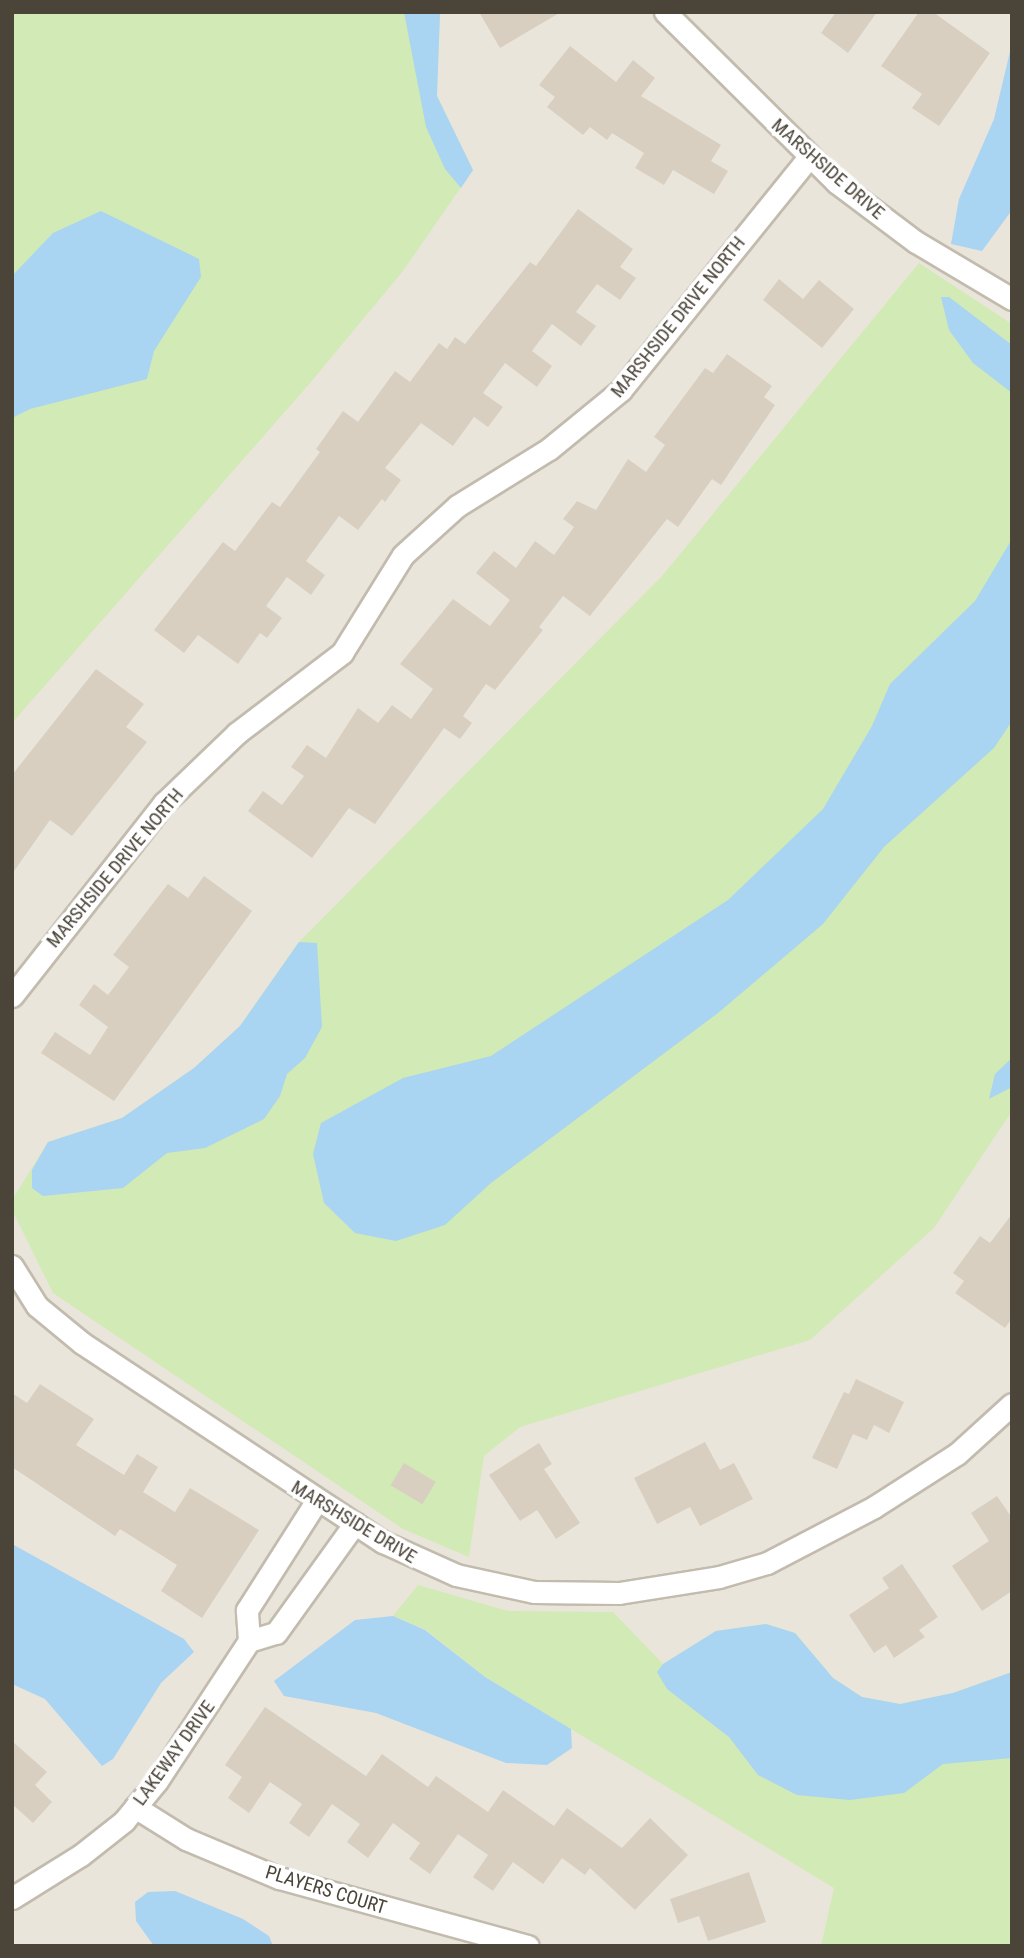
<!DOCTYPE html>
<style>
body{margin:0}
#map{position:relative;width:1024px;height:1958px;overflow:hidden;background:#f6f3ec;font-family:"Roboto Condensed",sans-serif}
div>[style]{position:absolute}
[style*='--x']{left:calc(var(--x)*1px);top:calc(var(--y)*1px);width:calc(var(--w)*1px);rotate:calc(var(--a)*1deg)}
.residential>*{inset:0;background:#eae5da}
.green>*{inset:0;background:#d2eab5}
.water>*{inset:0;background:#a9d4f2}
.building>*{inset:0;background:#d8cfc1;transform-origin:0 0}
.roads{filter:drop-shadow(2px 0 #c2bbae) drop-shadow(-2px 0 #c2bbae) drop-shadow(0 2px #c2bbae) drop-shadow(0 -2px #c2bbae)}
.minor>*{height:21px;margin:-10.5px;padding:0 10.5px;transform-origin:10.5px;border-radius:10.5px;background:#fff}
span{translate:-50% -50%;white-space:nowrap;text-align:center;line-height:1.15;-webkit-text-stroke:7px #fff;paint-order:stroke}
.street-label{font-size:19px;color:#4b4439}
.frame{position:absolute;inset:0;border:14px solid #4b4439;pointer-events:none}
</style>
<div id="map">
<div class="residential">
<div style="clip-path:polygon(214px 12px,1012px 12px,1012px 1946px,12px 1946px,12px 276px)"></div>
</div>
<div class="green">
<div style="clip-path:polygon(12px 12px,440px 12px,437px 96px,473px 170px,403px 271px,311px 382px,12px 723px)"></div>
<div style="clip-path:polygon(919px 263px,1012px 324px,1012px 1111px,934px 1228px,810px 1340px,520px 1427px,484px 1456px,469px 1557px,403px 1529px,53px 1293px,12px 1210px,12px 1200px,48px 1142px,122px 1118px,194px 1068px,240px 1026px,299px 942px,662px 576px)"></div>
<div style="clip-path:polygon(418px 1585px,508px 1611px,613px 1612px,663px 1664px,716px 1631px,766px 1624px,795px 1633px,833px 1678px,862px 1697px,900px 1704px,953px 1693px,1012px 1672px,1012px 1946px,821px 1946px,834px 1888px,485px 1677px,426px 1630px,393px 1616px)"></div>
</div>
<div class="water">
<div style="clip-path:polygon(404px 12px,440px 12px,437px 96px,473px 170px,461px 188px,445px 169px,426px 127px)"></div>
<div style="clip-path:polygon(1012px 43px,1012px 210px,982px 251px,951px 244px,959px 199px,994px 119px)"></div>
<div style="clip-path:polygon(101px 211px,199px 259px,201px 277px,154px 351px,147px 379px,30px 409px,12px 418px,12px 276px,53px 233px)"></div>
<div style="clip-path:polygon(941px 297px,949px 297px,1012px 345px,1012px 393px,973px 363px,949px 330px)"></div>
<div style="clip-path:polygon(1012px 539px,1012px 721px,994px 748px,884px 847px,823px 924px,718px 1013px,491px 1183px,445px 1225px,396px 1241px,355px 1233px,324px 1203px,313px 1154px,321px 1123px,403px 1078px,491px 1056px,728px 900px,823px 809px,872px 726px,890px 684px,975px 601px)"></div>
<div style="clip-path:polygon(299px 942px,317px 943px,322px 1027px,305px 1058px,287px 1074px,280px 1096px,264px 1119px,205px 1148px,167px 1153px,123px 1188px,43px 1196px,32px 1188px,32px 1170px,48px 1142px,122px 1118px,194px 1068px,240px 1026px)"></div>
<div style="clip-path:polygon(1012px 1058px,1012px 1087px,989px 1099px,995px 1074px)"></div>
<div style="clip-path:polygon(12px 1544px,184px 1639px,194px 1652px,161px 1683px,113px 1759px,102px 1766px,45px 1699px,12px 1684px)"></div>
<div style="clip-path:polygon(393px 1616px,425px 1630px,485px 1677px,571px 1729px,572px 1748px,547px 1765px,506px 1763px,376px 1713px,284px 1696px,274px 1681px,355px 1620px)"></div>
<div style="clip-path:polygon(766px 1624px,795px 1633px,833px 1678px,862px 1697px,900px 1704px,953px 1693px,1012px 1672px,1012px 1758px,943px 1764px,904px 1793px,850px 1800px,797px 1795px,758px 1775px,729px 1737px,667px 1689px,657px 1672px,663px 1664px,716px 1631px)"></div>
<div style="clip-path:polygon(175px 1891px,243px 1919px,269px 1936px,273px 1946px,154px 1946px,136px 1921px,135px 1902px,148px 1892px)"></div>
</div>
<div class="building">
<div style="clip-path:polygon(479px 12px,561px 12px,500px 48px)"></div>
<div style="clip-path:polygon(836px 12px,877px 12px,848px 53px,821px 33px)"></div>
<div style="clip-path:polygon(919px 12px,933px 12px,990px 53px,939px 126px,912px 108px,922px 94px,881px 66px)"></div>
<div style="clip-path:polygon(570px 46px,616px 82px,633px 60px,655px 78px,641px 96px,721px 145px,711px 161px,728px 171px,714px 194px,673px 170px,664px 185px,635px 168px,644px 153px,612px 133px,607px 140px,590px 127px,583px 135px,547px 107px,555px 97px,539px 85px)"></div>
<div style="clip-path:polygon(578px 209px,633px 249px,620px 267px,636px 278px,620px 300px,597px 284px,576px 312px,596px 326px,581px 346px,552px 324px,532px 351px,552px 366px,537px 387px,505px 363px,483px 393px,503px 407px,488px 427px,474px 417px,453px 446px,421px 423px,385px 468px,401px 480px,385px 502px,382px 499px,358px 530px,339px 516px,306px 561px,325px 575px,311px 595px,287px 577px,266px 606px,282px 618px,267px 638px,260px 633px,238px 664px,198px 635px,184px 653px,154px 630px,223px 542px,235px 551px,272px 502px,280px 507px,320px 452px,316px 449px,343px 411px,358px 422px,395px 371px,410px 382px,439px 343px,447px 349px,455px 337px,465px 344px,530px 262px,536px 266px)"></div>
<div style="clip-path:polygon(779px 279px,803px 299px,819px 280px,854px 309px,822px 348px,763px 300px)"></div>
<div style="clip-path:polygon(727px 354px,772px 386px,764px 397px,775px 405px,721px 485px,712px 479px,678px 527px,667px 519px,590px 616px,563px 596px,539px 627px,543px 630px,495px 690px,486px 684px,463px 716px,472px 723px,460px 739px,444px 728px,375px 824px,349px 808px,312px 858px,248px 811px,263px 791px,282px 805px,304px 776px,291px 767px,307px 745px,326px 758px,358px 708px,378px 723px,392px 705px,411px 719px,433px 689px,400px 664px,453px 599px,490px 626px,510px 600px,476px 573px,494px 551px,516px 568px,535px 541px,554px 555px,574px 527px,563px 519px,577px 501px,596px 510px,628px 459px,646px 472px,665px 445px,654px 437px,705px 368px,713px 373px)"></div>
<div style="clip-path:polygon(96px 669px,144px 704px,126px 727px,147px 742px,72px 836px,50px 820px,12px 874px,12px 775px)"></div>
<div style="clip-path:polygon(204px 876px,252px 911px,114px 1101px,41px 1053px,55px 1032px,90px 1055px,108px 1027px,79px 1005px,94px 984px,108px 995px,129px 967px,113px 955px,168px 884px,188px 898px)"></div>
<div style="clip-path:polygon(1012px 1214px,1012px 1318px,1005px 1328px,955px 1293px,964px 1281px,953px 1273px,980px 1236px,990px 1243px)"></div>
<div style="clip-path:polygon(856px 1379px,904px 1402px,889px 1433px,874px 1425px,867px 1440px,853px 1434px,837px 1469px,812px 1458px,844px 1392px,849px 1394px)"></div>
<div style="clip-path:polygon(40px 1384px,94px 1419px,76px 1445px,124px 1475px,137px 1454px,158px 1467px,143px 1492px,175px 1512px,190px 1488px,259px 1530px,202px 1618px,161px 1591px,177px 1565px,120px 1529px,115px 1536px,12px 1467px,12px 1393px,27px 1403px)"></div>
<div style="clip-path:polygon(705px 1442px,720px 1470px,734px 1463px,753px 1499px,700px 1526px,690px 1507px,657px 1524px,634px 1478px)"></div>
<div style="clip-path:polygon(539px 1443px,552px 1464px,544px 1469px,580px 1523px,556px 1539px,537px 1510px,520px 1521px,489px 1475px)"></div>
<div style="left:404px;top:1463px;width:37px;height:26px;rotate:31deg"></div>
<div style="clip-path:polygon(997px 1496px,1012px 1518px,1012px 1591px,982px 1611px,952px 1566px,989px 1541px,971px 1513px)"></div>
<div style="clip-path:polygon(902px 1564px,938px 1617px,919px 1630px,925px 1637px,894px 1658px,886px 1645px,874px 1653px,849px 1615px,889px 1588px,882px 1578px)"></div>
<div style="clip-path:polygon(265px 1707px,366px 1776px,382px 1754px,428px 1787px,436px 1776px,488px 1812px,503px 1790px,554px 1826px,567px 1808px,622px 1848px,650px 1818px,688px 1855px,635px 1910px,590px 1868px,585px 1875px,562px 1858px,543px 1884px,513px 1862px,493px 1891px,473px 1877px,488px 1855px,458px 1834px,430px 1874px,409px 1859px,420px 1843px,393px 1823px,368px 1858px,347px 1842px,360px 1824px,332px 1804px,309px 1837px,289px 1823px,302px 1804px,270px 1782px,249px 1813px,228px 1798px,242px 1777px,225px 1765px)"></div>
<div style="clip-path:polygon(12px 1741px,47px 1772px,35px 1785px,52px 1802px,33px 1823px,12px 1804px)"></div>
<div style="clip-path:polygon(749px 1872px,766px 1922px,708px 1941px,699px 1916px,678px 1923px,670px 1899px)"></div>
</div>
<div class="roads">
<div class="minor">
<div style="--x:665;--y:12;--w:241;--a:44.8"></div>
<div style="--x:836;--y:182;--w:100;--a:36.9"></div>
<div style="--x:916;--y:242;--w:112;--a:30.7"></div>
<div style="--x:12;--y:996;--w:246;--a:-51.8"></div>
<div style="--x:164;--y:803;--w:101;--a:-43.8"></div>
<div style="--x:237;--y:733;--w:132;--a:-37.3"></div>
<div style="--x:342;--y:653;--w:115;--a:-58.1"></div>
<div style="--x:403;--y:555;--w:73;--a:-42.2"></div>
<div style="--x:457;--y:506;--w:108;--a:-31.8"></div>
<div style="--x:549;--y:449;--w:93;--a:-39.3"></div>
<div style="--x:621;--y:390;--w:299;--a:-51.1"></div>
<div style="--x:12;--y:1266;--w:47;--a:58"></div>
<div style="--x:37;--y:1306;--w:58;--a:39.4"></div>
<div style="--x:82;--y:1343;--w:361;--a:33.5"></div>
<div style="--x:383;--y:1542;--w:80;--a:24.3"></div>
<div style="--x:456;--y:1575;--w:80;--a:12.3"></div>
<div style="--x:534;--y:1592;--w:85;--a:0.7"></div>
<div style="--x:619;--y:1593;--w:101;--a:-9.1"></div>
<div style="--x:719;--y:1577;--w:50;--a:-16.3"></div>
<div style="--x:767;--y:1563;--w:121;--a:-27.6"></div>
<div style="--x:874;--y:1507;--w:98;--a:-32.6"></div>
<div style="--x:957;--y:1454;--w:74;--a:-42.3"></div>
<div style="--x:249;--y:1641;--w:28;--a:-17"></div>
<div style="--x:276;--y:1633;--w:135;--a:-54.3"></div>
<div style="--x:135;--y:1807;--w:60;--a:32.1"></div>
<div style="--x:186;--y:1839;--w:101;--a:22.8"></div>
<div style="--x:279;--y:1878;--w:258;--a:15.3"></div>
<div style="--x:12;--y:1898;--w:81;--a:-31.9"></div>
<div style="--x:81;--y:1855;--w:55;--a:-38.3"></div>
<div style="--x:124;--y:1821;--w:52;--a:-50.5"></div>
<div style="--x:157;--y:1781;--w:168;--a:-56.7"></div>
<div style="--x:249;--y:1641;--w:31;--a:-94"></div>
<div style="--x:247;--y:1610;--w:130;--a:-57.5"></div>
</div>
</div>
<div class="street-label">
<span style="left:828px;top:169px;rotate:41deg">MARSHSIDE DRIVE</span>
<span style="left:678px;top:317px;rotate:-51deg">MARSHSIDE DRIVE NORTH</span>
<span style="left:115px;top:868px;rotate:-50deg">MARSHSIDE DRIVE NORTH</span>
<span style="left:354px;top:1522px;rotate:31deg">MARSHSIDE DRIVE</span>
<span style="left:174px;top:1753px;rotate:-54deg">LAKEWAY DRIVE</span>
<span style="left:326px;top:1890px;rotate:17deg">PLAYERS COURT</span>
</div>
<div class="frame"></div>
</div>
